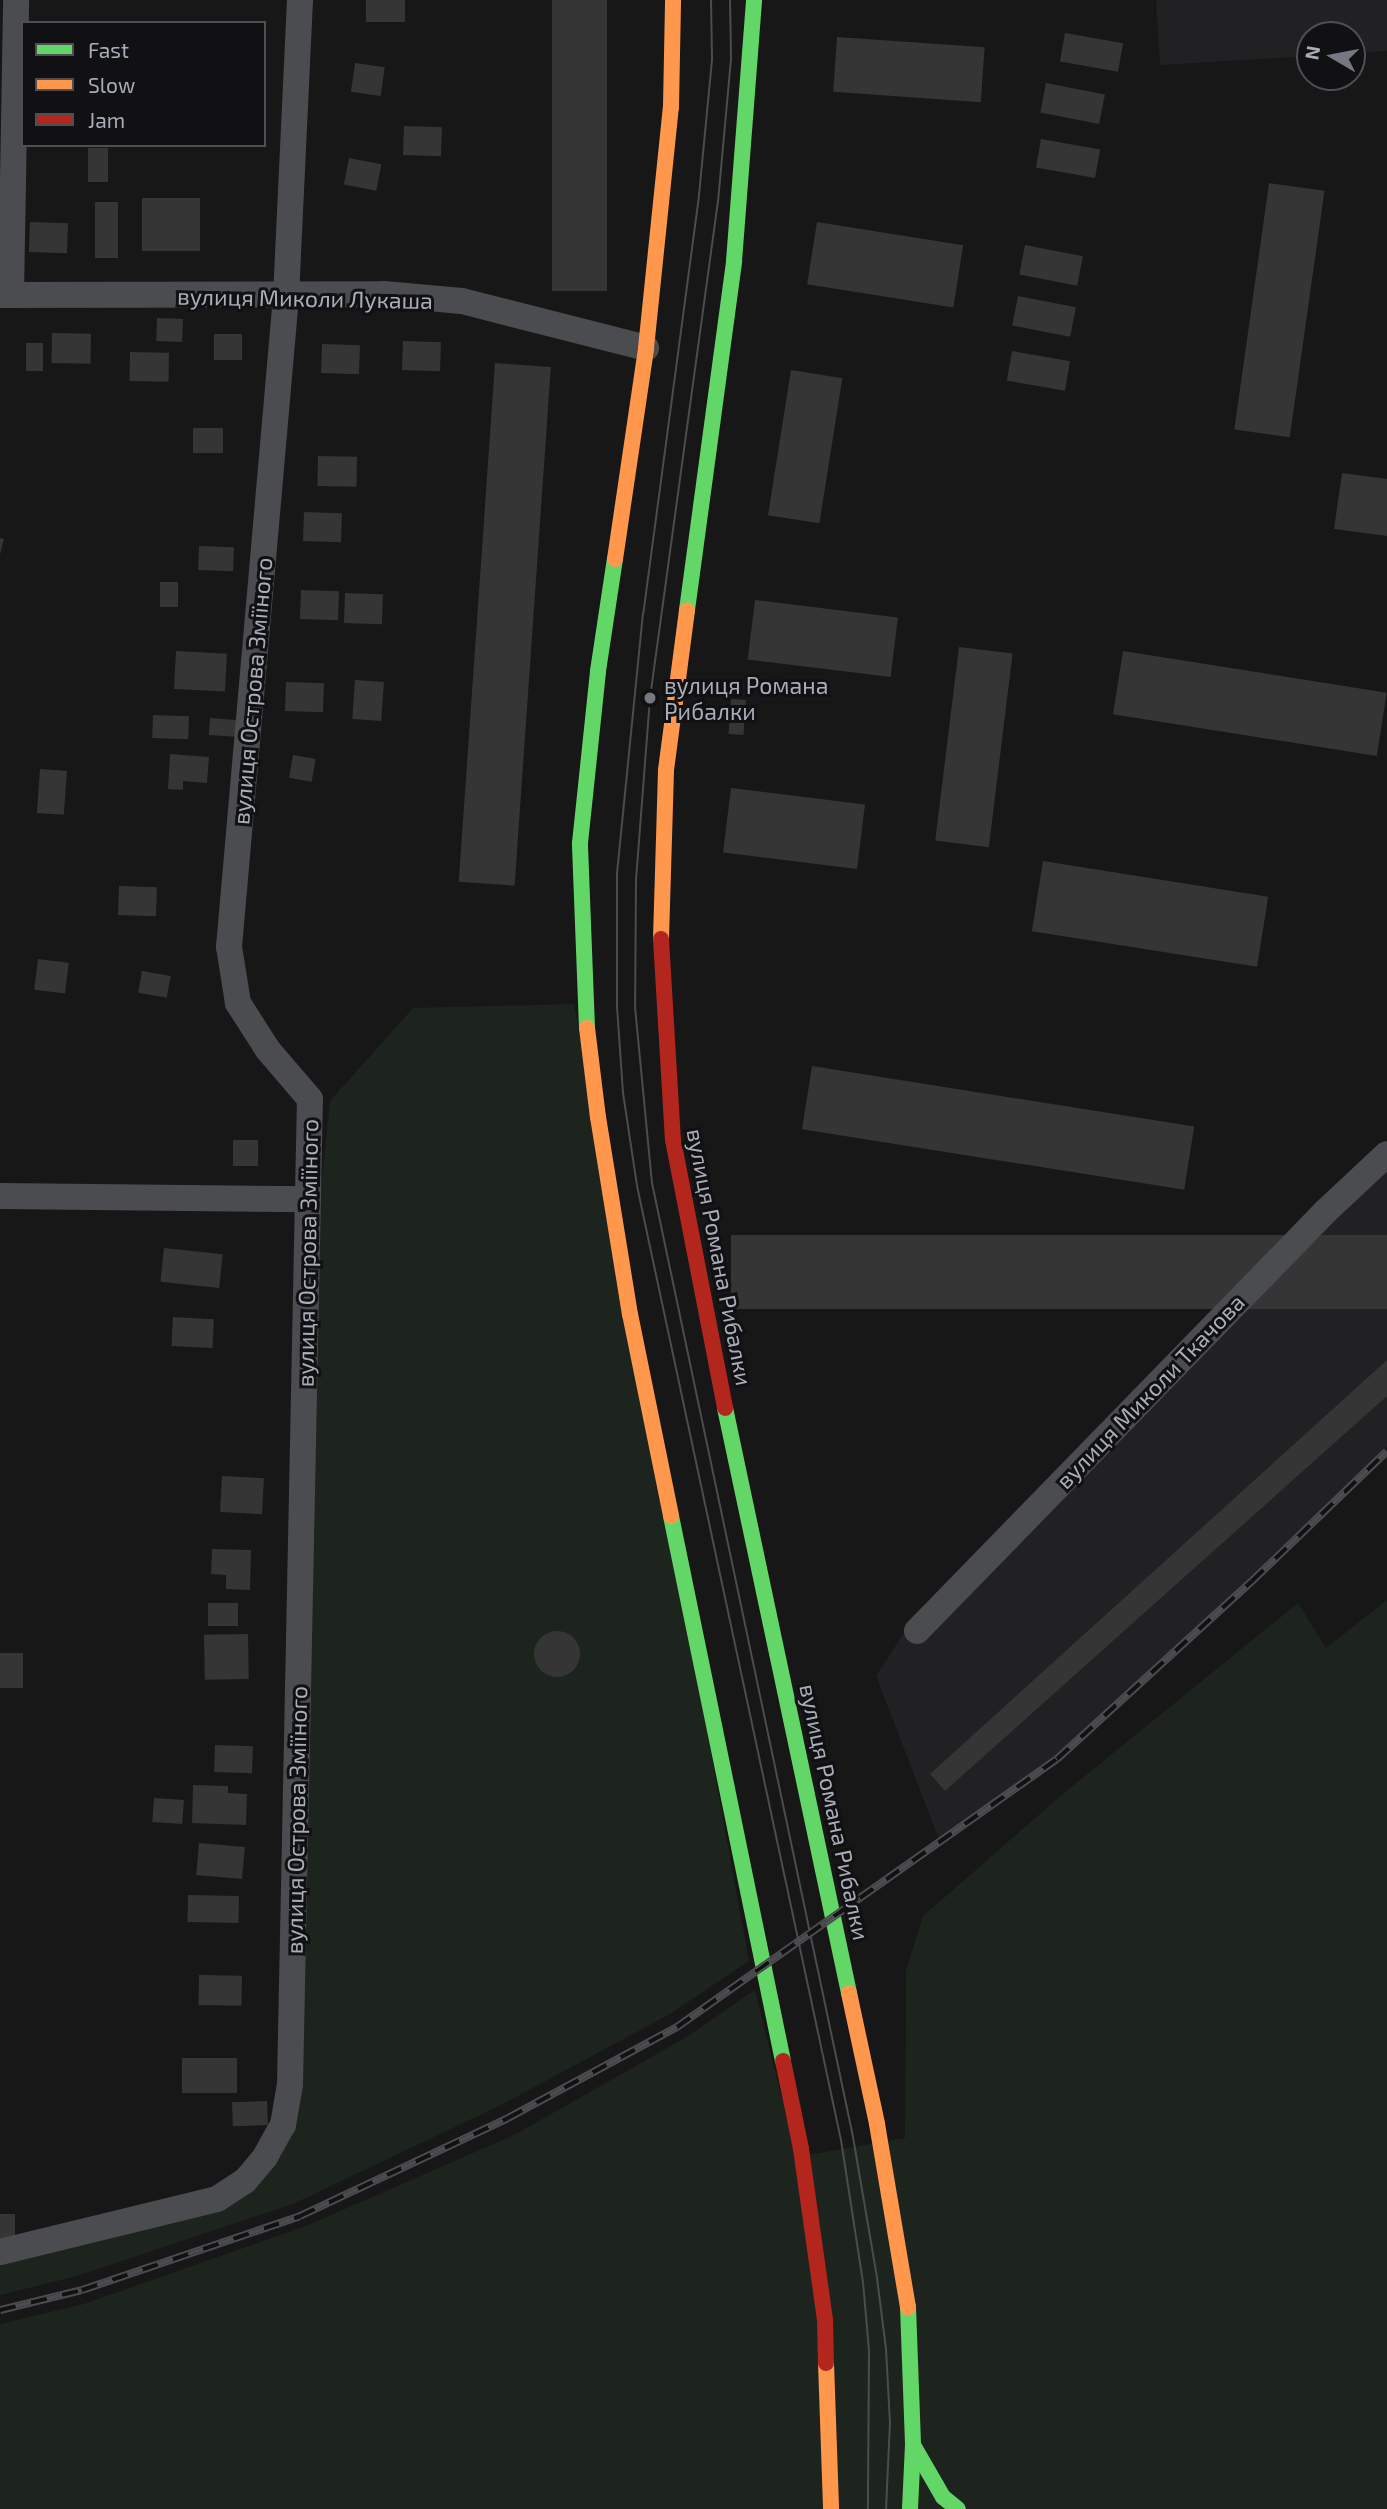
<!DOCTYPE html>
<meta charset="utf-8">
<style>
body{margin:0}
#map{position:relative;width:1387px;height:2509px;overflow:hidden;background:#171717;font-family:"Exo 2",sans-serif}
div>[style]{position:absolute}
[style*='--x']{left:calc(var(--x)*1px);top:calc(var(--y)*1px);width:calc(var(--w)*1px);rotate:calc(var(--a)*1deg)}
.built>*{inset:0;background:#212123}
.green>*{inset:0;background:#1d241e}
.building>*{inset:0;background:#353536;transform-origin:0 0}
.round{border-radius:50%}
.street>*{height:26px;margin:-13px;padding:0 13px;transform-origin:13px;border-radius:13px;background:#4b4c50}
.fast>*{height:16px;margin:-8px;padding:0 8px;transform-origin:8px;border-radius:8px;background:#63d668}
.slow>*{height:16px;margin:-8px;padding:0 8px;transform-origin:8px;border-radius:8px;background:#ff974d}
.jam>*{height:16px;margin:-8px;padding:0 8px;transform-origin:8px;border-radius:8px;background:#b3261e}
.tram>*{height:2px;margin:-1px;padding:0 1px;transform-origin:1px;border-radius:1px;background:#4b4c4f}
.rail>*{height:8px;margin-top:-4px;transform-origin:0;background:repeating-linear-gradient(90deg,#111113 0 16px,#4b4c4f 0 32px);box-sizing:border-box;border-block:2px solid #4b4c4f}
.dots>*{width:19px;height:19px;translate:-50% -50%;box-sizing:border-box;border:4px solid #111113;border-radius:50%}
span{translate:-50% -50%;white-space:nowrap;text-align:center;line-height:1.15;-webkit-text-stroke:6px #111113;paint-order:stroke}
.street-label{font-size:23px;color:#a8adb8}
.poi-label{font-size:23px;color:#a8adb8}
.left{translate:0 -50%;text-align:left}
.legend{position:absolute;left:21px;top:21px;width:245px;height:126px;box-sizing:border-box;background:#111113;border:2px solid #4d4f55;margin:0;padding:9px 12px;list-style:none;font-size:21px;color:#a8adb8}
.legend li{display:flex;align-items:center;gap:14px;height:35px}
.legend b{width:35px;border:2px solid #4d4f55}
.north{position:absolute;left:1296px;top:21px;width:70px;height:70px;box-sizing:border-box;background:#111113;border:2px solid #4d4f55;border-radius:50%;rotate:280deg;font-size:19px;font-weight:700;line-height:28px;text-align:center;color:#a8adb8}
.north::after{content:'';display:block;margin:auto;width:24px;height:32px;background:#757880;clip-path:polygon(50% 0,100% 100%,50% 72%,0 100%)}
</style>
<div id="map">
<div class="built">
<div style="clip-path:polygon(1156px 0,1387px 0,1387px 51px,1352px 53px,1352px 35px,1310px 35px,1310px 56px,1160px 65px)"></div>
<div style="clip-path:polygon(1387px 1171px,1387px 1447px,1057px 1759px,940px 1842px,876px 1676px,911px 1622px)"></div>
</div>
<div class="green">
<div style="clip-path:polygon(574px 1004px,749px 1961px,670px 2014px,501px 2105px,293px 2204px,77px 2276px,0 2295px,0 2257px,225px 2201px,289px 2127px,320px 1198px,330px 1101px,413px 1008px)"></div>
<div style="clip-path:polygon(1387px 1600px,1387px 2509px,0 2509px,0 2324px,84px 2304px,306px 2226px,516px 2134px,685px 2038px,755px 1990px,796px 2157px,905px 2138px,906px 1971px,923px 1916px,1064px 1793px,1298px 1603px,1326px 1648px)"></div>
</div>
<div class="building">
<div style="left:366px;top:0;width:39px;height:22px"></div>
<div style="left:552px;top:0;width:55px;height:291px"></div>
<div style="left:1065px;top:33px;width:59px;height:29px;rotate:10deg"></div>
<div style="left:837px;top:37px;width:148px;height:55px;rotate:4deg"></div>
<div style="left:355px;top:63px;width:30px;height:29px;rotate:8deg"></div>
<div style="left:1046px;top:83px;width:60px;height:30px;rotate:11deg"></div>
<div style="left:404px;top:126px;width:38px;height:29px;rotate:2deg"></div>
<div style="left:1041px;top:139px;width:60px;height:29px;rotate:10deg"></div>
<div style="left:88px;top:148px;width:20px;height:34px"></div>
<div style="left:349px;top:158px;width:33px;height:27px;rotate:11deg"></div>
<div style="left:1269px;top:183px;width:56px;height:249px;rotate:8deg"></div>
<div style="left:142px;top:198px;width:58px;height:53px"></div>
<div style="left:95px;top:202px;width:23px;height:56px"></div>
<div style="left:30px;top:222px;width:38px;height:30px;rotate:2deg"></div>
<div style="left:817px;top:222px;width:148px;height:63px;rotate:9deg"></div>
<div style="left:1025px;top:245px;width:59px;height:30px;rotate:11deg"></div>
<div style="left:1018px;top:296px;width:59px;height:30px;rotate:11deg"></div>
<div style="left:157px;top:318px;width:26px;height:23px;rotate:2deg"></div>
<div style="left:52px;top:333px;width:39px;height:30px;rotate:1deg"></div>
<div style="left:214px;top:334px;width:28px;height:26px"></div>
<div style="left:403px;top:341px;width:38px;height:29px;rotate:2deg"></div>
<div style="left:26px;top:343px;width:17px;height:28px"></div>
<div style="left:322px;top:344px;width:38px;height:29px;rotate:2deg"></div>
<div style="left:1012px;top:351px;width:59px;height:30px;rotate:10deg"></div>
<div style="left:130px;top:352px;width:39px;height:29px;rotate:1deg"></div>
<div style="left:495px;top:363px;width:56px;height:520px;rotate:4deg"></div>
<div style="left:791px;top:370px;width:52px;height:147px;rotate:9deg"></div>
<div style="left:193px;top:428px;width:30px;height:25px"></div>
<div style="left:318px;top:456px;width:39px;height:30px;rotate:1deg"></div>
<div style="clip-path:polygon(1342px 473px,1387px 479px,1387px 536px,1334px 529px)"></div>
<div style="left:304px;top:512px;width:38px;height:29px;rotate:2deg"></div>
<div style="left:0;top:538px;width:4px;height:36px;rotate:14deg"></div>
<div style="left:199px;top:546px;width:35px;height:24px;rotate:2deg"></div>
<div style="left:160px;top:582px;width:18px;height:25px"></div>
<div style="left:301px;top:590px;width:38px;height:29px;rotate:2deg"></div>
<div style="left:345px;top:593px;width:38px;height:30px;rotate:2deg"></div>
<div style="left:755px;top:600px;width:144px;height:60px;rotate:7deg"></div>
<div style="left:959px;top:647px;width:54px;height:195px;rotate:7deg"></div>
<div style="left:176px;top:651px;width:51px;height:38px;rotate:3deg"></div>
<div style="left:1123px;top:651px;width:267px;height:64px;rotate:9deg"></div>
<div style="left:355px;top:680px;width:29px;height:39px;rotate:4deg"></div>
<div style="left:286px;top:682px;width:38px;height:29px;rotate:2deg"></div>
<div style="left:731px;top:699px;width:15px;height:35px;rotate:4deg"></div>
<div style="left:153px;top:715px;width:36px;height:23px;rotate:2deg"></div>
<div style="left:210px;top:718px;width:27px;height:17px;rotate:4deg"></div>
<div style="clip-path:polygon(170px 754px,209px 757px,207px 783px,183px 781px,183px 790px,168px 789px)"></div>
<div style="left:293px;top:755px;width:23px;height:23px;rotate:10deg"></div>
<div style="left:40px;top:769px;width:27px;height:44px;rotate:4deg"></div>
<div style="left:731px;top:788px;width:135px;height:65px;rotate:7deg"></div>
<div style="left:1043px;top:861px;width:228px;height:71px;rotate:9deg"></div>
<div style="left:119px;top:886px;width:38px;height:29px;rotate:2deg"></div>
<div style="left:38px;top:959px;width:31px;height:31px;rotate:7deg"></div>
<div style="left:142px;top:971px;width:29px;height:22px;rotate:10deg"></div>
<div style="left:812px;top:1066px;width:387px;height:64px;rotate:9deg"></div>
<div style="left:233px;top:1140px;width:25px;height:26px"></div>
<div style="left:1387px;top:1235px;width:74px;height:656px;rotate:90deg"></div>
<div style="left:164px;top:1248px;width:59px;height:34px;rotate:6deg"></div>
<div style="left:173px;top:1317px;width:41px;height:29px;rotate:3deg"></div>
<div style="clip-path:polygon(1387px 1360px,1387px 1396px,945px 1791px,930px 1774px)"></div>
<div style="left:222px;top:1476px;width:42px;height:36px;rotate:3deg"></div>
<div style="clip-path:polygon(212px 1549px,251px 1550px,250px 1590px,226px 1589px,226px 1575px,211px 1574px)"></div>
<div style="left:208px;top:1603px;width:30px;height:23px"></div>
<div class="round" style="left:534px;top:1631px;width:46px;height:46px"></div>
<div style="left:248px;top:1634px;width:45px;height:44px;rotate:89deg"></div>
<div style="left:0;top:1653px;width:23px;height:35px"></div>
<div style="left:215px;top:1745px;width:38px;height:27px;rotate:2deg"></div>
<div style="clip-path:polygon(193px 1785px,228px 1786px,228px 1793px,247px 1794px,246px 1825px,192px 1823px)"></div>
<div style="left:154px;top:1798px;width:30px;height:24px;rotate:4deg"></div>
<div style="left:199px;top:1843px;width:46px;height:32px;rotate:5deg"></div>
<div style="left:188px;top:1895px;width:51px;height:27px;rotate:1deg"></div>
<div style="left:199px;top:1975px;width:43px;height:30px;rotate:1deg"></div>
<div style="left:182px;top:2058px;width:55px;height:35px"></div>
<div style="left:267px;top:2101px;width:24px;height:35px;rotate:88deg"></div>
<div style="left:0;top:2214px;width:15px;height:27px"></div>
</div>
<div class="street">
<div style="--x:0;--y:295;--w:384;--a:-0.1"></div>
<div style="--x:384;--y:294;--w:78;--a:5.1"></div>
<div style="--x:462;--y:301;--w:190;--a:14.3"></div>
<div style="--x:11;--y:295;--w:295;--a:-89"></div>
<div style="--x:0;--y:1196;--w:308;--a:0.6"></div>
<div style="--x:917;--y:1631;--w:586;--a:-45.76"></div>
<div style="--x:1326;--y:1211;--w:83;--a:-43.1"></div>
<div style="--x:0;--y:2252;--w:223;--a:-13.7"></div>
<div style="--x:217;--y:2199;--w:33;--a:-33"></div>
<div style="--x:245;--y:2181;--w:31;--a:-50"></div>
<div style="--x:265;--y:2157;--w:37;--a:-61"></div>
<div style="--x:283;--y:2125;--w:42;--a:-80.3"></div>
<div style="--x:290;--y:2084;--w:985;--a:-88.84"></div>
<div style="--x:310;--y:1099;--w:65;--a:-130.6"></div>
<div style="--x:268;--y:1050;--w:56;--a:-122.6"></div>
<div style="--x:238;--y:1003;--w:57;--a:-99.1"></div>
<div style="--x:229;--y:947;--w:652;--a:-84.99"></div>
<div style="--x:286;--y:297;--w:297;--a:-87.3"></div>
</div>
<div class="fast">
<div style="--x:687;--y:610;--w:352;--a:-82.3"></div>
<div style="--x:734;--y:261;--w:262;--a:-85.6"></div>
<div style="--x:587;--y:1028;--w:185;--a:-92.2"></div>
<div style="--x:580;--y:843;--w:173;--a:-84"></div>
<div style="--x:598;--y:671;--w:113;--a:-81.4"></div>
<div style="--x:725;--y:1408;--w:598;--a:78.03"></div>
<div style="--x:671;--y:1516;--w:556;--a:78.39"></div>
<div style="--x:908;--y:2307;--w:138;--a:87.9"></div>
<div style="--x:913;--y:2445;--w:64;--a:92.7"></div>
<div style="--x:913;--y:2445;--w:60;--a:60"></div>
<div style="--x:943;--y:2497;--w:19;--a:39"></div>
</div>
<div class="slow">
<div style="--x:615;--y:559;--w:213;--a:-81.6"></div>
<div style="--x:646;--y:348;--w:242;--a:-84.1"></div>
<div style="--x:671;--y:107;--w:107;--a:-88.9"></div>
<div style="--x:661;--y:939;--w:169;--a:-88.3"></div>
<div style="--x:666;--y:770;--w:161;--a:-82.5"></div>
<div style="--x:587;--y:1028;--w:90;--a:83"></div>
<div style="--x:598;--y:1117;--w:200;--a:80.8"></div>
<div style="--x:630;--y:1314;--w:206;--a:78.5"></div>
<div style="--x:849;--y:1993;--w:134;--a:77.9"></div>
<div style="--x:877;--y:2124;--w:186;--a:80.4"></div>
<div style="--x:826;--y:2363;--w:146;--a:88"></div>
</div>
<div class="jam">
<div style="--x:661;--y:939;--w:201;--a:86.6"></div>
<div style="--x:673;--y:1140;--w:273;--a:79"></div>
<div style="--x:783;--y:2061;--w:90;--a:78.4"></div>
<div style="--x:801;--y:2149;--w:173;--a:82"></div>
<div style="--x:825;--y:2320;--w:43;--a:88.7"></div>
</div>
<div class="tram">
<div style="--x:711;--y:0;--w:60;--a:89"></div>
<div style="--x:712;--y:60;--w:137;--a:95.5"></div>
<div style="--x:699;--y:196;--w:421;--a:97.6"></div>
<div style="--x:643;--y:613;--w:263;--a:95.7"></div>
<div style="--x:617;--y:875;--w:132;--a:90"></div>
<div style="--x:617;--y:1007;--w:86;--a:86"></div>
<div style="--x:623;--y:1093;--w:94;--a:81.4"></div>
<div style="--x:637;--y:1186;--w:976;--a:77.93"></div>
<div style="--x:841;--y:2140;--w:144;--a:81.2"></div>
<div style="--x:863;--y:2282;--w:69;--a:85"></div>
<div style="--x:869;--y:2351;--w:158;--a:90.4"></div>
<div style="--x:730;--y:0;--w:59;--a:89"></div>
<div style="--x:731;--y:59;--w:143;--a:95.2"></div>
<div style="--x:718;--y:201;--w:502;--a:97.79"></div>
<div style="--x:650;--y:698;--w:181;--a:94.4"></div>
<div style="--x:636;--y:878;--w:129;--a:90.4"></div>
<div style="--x:635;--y:1007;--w:177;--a:84.5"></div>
<div style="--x:652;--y:1183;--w:975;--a:78.1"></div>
<div style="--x:853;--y:2137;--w:143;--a:80.3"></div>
<div style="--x:877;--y:2278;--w:72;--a:82.8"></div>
<div style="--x:886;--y:2349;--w:73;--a:86.9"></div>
<div style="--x:890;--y:2422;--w:87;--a:92.6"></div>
</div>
<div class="rail">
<div style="--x:0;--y:2310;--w:84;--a:-13.7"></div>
<div style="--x:82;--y:2290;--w:230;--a:-18.7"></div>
<div style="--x:300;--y:2216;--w:230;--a:-25.2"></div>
<div style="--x:508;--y:2118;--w:192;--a:-28.3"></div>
<div style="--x:677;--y:2027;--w:465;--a:-35.2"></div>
<div style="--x:1057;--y:1759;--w:264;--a:-42.4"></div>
<div style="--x:1252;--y:1581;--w:187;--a:-43.9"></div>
</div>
<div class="dots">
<div style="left:650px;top:698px;background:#757880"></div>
</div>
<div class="street-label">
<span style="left:305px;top:298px;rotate:1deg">вулиця Миколи Лукаша</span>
<span style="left:252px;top:691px;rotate:-85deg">вулиця Острова Зміїного</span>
<span style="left:307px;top:1253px;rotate:-89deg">вулиця Острова Зміїного</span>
<span style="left:720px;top:1257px;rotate:79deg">вулиця Романа Рибалки</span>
<span style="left:1150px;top:1391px;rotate:-46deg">вулиця Миколи Ткачова</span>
<span style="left:835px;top:1812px;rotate:78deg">вулиця Романа Рибалки</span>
<span style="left:296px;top:1820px;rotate:-89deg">вулиця Острова Зміїного</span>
</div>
<div class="poi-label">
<span class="left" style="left:664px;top:698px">вулиця Романа<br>Рибалки</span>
</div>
<ul class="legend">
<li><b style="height:9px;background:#63d668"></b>Fast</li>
<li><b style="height:9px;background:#ff974d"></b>Slow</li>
<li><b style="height:9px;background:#b3261e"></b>Jam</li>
</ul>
<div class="north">N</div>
</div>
